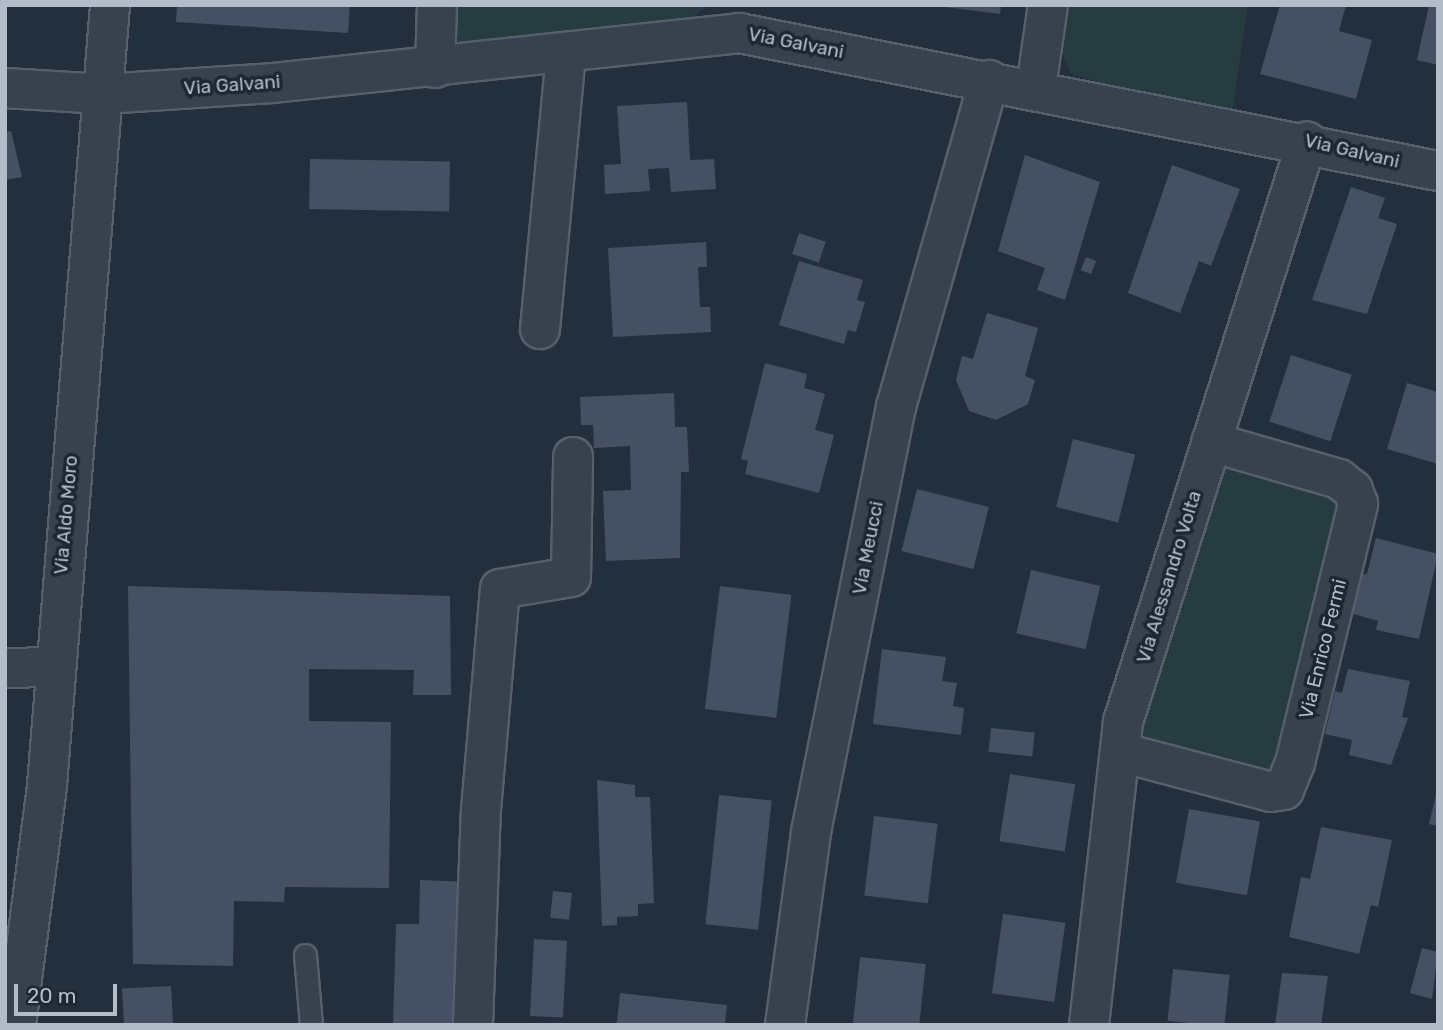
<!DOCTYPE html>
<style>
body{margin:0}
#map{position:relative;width:1443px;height:1030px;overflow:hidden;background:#242f3e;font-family:Rubik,sans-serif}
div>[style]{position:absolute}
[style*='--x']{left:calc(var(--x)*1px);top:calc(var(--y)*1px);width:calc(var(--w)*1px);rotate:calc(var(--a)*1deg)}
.green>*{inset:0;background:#263c3f}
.building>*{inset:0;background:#455162;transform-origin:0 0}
.roads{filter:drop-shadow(2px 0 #565f6c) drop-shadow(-2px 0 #565f6c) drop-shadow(0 2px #565f6c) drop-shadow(0 -2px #565f6c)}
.service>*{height:21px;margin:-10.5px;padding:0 10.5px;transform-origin:10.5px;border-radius:10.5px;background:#38414e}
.minor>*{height:38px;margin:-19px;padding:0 19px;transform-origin:19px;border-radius:19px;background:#38414e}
span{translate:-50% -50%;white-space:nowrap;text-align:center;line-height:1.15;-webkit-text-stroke:7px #1d2633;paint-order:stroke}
.street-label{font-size:19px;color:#b4bcc9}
.frame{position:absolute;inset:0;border:7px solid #b4bcc9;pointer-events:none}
.scale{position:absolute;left:14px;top:984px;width:103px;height:32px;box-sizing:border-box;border:4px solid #b4bcc9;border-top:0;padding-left:9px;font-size:21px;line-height:24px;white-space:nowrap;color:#b4bcc9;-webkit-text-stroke:5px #1d2633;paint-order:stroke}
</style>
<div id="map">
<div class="green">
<div style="clip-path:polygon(449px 5px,710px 5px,678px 27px,447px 47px)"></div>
<div style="clip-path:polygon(1066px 5px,1248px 5px,1231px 121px,1071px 74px,1060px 48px)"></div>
<div style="clip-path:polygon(1218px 452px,1339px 489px,1345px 505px,1276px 770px,1267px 784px,1130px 744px)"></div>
</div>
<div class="building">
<div style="clip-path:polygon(177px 5px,350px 5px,348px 33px,176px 22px)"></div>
<div style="clip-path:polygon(930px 5px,1001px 5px,1000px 14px)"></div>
<div style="clip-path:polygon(1280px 5px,1346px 5px,1339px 31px,1372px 40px,1356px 99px,1260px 74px)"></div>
<div style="clip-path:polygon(1429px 5px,1438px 5px,1438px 65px,1417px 60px)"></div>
<div style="clip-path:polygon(687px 102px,690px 160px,714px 159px,716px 189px,671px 192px,669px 168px,648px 169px,650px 191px,605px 194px,604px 165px,621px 164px,617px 106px)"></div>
<div style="clip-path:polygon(11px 131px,22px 177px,5px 180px,5px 132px)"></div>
<div style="clip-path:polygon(1025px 155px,1100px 182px,1065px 300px,1037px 290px,1045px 268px,998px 251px)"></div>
<div style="left:310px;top:159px;width:140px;height:50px;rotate:1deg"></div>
<div style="clip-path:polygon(1172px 165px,1240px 189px,1211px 266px,1199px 261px,1180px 313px,1128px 293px)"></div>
<div style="clip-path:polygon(1351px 187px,1385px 198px,1378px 218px,1397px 224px,1367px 314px,1312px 300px)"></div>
<div style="left:799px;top:233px;width:28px;height:22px;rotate:18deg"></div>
<div style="clip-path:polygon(706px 242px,707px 267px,698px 267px,700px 307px,710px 307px,711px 332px,613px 337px,608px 248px)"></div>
<div style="left:1086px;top:257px;width:11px;height:14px;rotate:22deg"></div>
<div style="clip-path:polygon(799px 261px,863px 280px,857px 300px,865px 302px,856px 332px,848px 330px,844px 344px,779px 325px)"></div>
<div style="clip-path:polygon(987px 313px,1038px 328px,1025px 376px,1035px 380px,1028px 404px,996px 420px,969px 411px,956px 380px,962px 356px,973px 359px)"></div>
<div style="left:1291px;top:355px;width:64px;height:70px;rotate:18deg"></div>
<div style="clip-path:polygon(765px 363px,807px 374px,804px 388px,825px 394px,815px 430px,834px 435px,819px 493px,745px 474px,748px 461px,741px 459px)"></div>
<div style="clip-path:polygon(1407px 383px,1438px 392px,1438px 464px,1387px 449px)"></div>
<div style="clip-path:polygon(674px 393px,675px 427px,687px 427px,689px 472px,681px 472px,680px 558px,606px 561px,603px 491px,631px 490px,630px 446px,594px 448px,593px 425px,581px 425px,580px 397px)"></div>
<div style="left:1073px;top:439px;width:64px;height:70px;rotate:14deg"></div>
<div style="left:917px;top:489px;width:74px;height:64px;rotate:14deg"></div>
<div style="clip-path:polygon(1376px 538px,1438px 554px,1419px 639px,1376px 630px,1378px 621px,1347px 612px,1357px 576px,1367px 574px)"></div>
<div style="left:1031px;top:570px;width:71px;height:65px;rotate:13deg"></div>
<div style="clip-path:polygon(128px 586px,450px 596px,451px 695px,413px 695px,414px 670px,309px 669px,309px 721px,391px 722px,389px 888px,285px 887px,284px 902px,234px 901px,233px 966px,133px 964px)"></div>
<div style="left:720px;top:586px;width:72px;height:124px;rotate:7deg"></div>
<div style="clip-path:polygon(882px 649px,946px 657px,942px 681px,957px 683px,953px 706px,964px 708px,961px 735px,873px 724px)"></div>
<div style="clip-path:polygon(1348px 669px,1410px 681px,1402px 717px,1408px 718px,1391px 765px,1349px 755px,1352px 740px,1325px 734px,1335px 691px,1342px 693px)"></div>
<div style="left:991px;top:728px;width:44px;height:24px;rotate:6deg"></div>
<div style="left:1010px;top:774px;width:66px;height:68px;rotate:9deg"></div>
<div style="clip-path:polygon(597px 780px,635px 785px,635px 797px,650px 797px,654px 903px,638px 904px,638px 916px,617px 917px,617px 925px,602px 926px)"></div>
<div style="clip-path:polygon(1437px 790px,1438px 790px,1438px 826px,1429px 824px)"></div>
<div style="left:719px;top:795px;width:53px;height:130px;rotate:6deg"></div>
<div style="left:1189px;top:809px;width:72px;height:75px;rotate:10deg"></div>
<div style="left:874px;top:816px;width:64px;height:80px;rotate:7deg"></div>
<div style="clip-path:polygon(1321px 827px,1392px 840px,1378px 907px,1371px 905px,1359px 954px,1289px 937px,1301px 877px,1310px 879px)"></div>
<div style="clip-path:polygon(420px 880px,471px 882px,466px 1025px,393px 1025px,396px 924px,419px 924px)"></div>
<div style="left:553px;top:891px;width:19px;height:27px;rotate:6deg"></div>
<div style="left:1003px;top:914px;width:63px;height:80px;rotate:8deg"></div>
<div style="left:534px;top:939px;width:33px;height:77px;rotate:3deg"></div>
<div style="clip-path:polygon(1422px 948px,1438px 952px,1432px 999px,1410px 993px)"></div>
<div style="left:860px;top:957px;width:66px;height:68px;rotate:6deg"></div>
<div style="left:1173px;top:969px;width:57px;height:52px;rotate:6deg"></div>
<div style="clip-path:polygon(1282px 973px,1328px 976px,1321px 1025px,1275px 1025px)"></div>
<div style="left:171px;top:986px;width:39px;height:49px;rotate:87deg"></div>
<div style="clip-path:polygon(620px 993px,727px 1005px,725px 1025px,608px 1025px,617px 1022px)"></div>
</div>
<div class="roads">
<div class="service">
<div style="--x:305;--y:955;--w:70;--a:85.1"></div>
</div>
<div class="minor">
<div style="--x:435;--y:68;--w:63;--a:-88.2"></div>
<div style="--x:5;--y:88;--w:98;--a:3.5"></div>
<div style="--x:103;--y:94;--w:169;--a:-3.7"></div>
<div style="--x:272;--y:83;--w:470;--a:-6.1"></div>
<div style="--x:739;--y:33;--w:712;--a:11.17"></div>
<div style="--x:1036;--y:88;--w:84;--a:-81.8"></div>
<div style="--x:540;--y:329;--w:278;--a:-84.6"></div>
<div style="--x:5;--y:668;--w:48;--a:-1.2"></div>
<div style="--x:1120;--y:752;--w:156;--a:14.8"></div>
<div style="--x:1271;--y:792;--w:13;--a:-9"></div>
<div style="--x:1284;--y:790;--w:29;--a:-68"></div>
<div style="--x:1295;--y:763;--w:267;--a:-76.3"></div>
<div style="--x:1358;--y:504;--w:15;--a:-110"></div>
<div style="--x:1353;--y:490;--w:18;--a:-142"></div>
<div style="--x:1339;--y:479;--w:133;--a:-163.9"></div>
<div style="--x:16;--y:1025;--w:242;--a:-82.6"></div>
<div style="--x:47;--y:785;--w:783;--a:-85.38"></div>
<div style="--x:473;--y:1025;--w:215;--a:-87.9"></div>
<div style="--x:481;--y:810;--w:222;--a:-85.1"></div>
<div style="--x:500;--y:589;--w:72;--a:-9.6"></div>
<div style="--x:571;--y:577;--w:120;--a:-89"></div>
<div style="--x:785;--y:1025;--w:195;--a:-82.3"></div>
<div style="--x:811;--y:832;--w:433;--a:-78.7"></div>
<div style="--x:896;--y:407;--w:340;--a:-74.1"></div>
<div style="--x:1089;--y:1025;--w:305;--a:-83.6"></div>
<div style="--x:1123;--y:722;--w:609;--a:-72.43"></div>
</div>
</div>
<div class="street-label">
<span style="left:796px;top:43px;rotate:11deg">Via Galvani</span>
<span style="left:232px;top:85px;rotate:-4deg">Via Galvani</span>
<span style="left:1352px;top:151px;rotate:13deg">Via Galvani</span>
<span style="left:66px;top:515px;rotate:-85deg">Via Aldo Moro</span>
<span style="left:868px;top:548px;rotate:-79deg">Via Meucci</span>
<span style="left:1169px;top:577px;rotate:-73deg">Via Alessandro Volta</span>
<span style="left:1323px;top:649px;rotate:-76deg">Via Enrico Fermi</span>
</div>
<div class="frame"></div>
<div class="scale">20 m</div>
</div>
